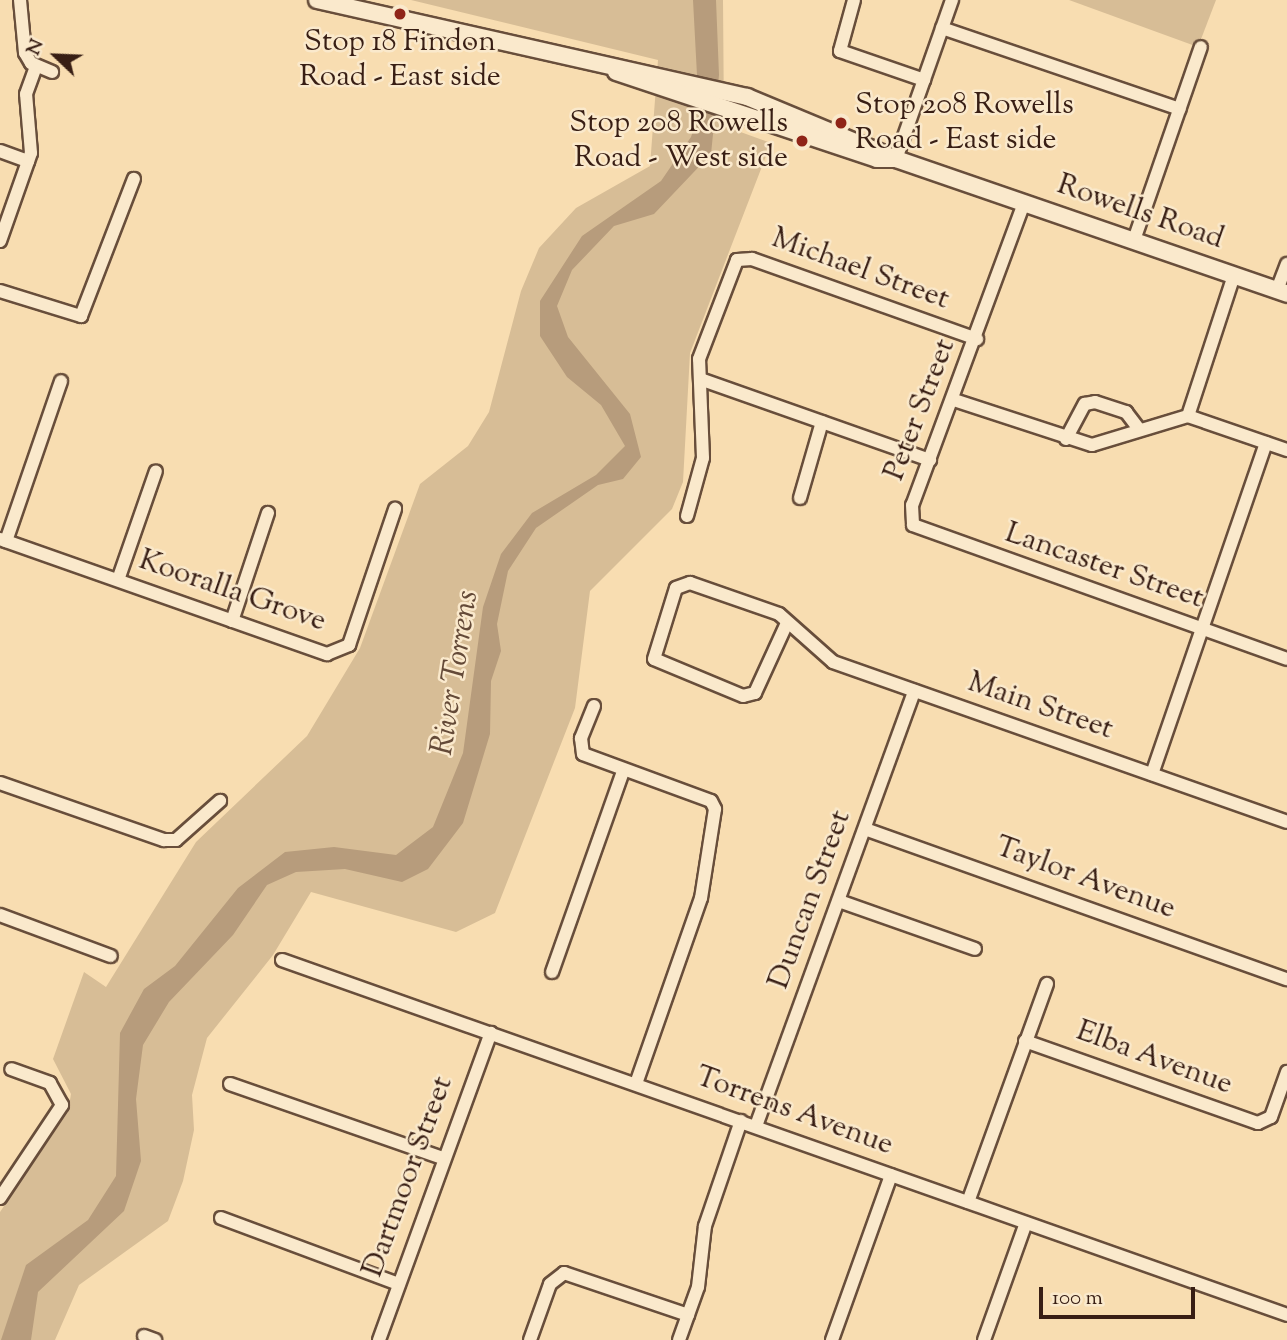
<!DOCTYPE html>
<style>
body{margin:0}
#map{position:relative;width:1287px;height:1340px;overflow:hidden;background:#f8ddb1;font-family:"Sorts Mill Goudy",serif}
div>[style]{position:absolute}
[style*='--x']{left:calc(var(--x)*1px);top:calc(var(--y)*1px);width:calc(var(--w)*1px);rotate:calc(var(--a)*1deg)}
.green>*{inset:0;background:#d7bd96}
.water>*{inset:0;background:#b79c7c}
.roads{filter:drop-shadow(2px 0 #684e3b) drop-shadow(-2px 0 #684e3b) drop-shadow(0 2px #684e3b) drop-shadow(0 -2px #684e3b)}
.street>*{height:12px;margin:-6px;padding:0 6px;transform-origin:6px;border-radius:6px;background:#fae9cc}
.secondary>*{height:16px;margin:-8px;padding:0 8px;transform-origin:8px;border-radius:8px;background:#fae9cc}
.dots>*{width:19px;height:19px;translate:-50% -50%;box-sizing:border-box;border:4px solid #fae9cc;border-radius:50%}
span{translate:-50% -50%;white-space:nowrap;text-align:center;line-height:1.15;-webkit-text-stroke:5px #fae9cc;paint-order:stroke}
.poi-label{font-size:30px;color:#381e14}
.left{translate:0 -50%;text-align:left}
.right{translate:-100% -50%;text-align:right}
.street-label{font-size:30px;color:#381e14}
.water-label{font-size:32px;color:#644a38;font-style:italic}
.north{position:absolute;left:21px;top:21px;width:70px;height:70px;-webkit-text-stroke:5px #fae9cc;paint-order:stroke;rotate:293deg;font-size:19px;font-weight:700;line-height:28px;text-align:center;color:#381e14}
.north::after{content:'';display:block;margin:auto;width:24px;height:32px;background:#381e14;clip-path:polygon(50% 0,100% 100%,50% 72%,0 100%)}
.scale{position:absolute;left:1039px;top:1287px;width:156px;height:32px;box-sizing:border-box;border:4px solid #381e14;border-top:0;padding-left:9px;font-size:21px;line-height:24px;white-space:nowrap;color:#381e14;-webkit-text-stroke:5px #fae9cc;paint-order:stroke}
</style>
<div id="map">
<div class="green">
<div style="clip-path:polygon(411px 0,723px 0,724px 126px,771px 143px,690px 353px,683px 482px,672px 509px,590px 591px,575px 708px,495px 913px,456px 932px,311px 892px,273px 955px,207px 1038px,192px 1095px,194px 1130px,183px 1181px,168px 1221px,79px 1285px,55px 1340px,0 1340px,0 1212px,68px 1112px,71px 1094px,53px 1059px,84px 972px,106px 987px,196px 842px,307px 736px,360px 648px,420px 484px,468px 446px,489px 412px,521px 291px,539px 248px,576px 208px,650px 166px,658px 60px)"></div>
<div style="clip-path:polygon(1069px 0,1216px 0,1198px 47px)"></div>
</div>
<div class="water">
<div style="clip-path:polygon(693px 0,716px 0,719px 75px,711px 154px,654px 214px,614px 226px,572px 270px,557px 306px,568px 337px,630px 414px,641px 457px,623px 479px,598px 485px,536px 528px,508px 571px,497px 624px,501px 651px,491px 681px,490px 734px,463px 823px,428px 869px,402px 882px,345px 869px,296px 872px,267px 885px,233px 935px,169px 1002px,143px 1045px,136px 1099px,141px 1161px,124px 1211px,38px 1292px,31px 1340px,1px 1340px,26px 1265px,88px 1220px,116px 1176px,120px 1033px,144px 989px,175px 966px,238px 888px,285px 852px,334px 847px,396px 855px,433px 827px,463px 753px,483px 607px,501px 554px,532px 513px,596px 475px,625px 446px,601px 405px,567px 377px,540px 336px,540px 301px,582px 236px,661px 181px,691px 137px,699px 113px)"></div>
</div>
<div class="roads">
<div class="street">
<div style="--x:20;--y:0;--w:53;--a:84.6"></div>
<div style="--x:25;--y:53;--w:12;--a:59"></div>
<div style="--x:31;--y:63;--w:23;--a:23"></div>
<div style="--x:854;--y:0;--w:53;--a:105.4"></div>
<div style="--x:840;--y:51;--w:89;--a:19"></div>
<div style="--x:942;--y:28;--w:251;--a:18.8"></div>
<div style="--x:0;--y:151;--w:30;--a:20"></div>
<div style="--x:896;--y:159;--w:169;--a:-70.6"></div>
<div style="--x:1024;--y:203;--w:322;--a:110.3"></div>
<div style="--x:912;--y:505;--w:20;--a:87"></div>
<div style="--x:913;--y:525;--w:397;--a:19.7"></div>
<div style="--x:1134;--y:240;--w:204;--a:-70.9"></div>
<div style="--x:0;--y:241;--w:93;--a:-70.6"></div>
<div style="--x:31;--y:153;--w:59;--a:-94.8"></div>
<div style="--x:26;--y:94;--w:29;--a:-70"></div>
<div style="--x:1277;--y:290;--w:28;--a:-69"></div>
<div style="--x:0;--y:291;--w:85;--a:17.2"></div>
<div style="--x:81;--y:316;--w:147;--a:-68.9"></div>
<div style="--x:700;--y:379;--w:244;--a:19.4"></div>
<div style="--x:954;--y:400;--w:145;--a:18.1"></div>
<div style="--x:1092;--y:445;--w:100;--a:-16.8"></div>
<div style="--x:1188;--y:416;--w:105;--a:19"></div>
<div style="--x:1188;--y:416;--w:148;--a:-71.9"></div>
<div style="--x:1066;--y:439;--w:40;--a:-62"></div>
<div style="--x:1085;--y:404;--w:10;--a:-11"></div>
<div style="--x:1095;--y:402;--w:33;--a:18"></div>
<div style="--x:1126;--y:412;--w:20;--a:53"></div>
<div style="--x:800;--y:498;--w:79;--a:-73.9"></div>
<div style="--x:687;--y:516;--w:60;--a:-74.6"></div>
<div style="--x:703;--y:458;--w:99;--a:-92.3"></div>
<div style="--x:699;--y:359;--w:106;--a:-69"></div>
<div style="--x:737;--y:260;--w:15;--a:-4"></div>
<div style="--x:752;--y:259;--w:239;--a:19.6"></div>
<div style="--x:0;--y:539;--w:347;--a:19.4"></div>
<div style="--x:327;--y:654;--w:24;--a:-22"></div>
<div style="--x:349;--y:645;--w:144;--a:-71.3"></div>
<div style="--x:6;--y:541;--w:169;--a:-71"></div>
<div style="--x:118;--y:580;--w:115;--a:-70.8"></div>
<div style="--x:232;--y:621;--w:114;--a:-71.6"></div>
<div style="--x:787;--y:623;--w:77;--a:114.6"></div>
<div style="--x:755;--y:693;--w:12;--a:166"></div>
<div style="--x:743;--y:696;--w:96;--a:-157.4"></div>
<div style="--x:654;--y:659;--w:74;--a:-72.8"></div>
<div style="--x:676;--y:588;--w:15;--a:-20"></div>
<div style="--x:690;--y:583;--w:94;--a:19.2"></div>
<div style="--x:779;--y:614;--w:72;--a:41.6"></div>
<div style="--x:833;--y:662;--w:481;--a:19.4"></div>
<div style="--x:594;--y:706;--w:35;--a:112"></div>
<div style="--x:581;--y:738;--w:16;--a:83"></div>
<div style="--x:583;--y:754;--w:136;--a:20.2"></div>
<div style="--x:711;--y:801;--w:9;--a:63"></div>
<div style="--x:715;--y:809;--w:90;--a:98.9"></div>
<div style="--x:701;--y:898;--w:197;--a:109.3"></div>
<div style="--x:1152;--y:774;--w:350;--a:-71"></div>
<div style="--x:0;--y:783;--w:174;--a:19.2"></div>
<div style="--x:164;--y:840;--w:12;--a:0"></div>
<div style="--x:176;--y:840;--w:59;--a:-41.6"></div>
<div style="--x:865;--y:829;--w:448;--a:19.6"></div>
<div style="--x:839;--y:901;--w:144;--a:19.4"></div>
<div style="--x:0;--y:915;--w:118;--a:20.3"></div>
<div style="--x:282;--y:960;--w:1066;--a:19.45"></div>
<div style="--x:552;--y:972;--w:213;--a:-70.5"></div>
<div style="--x:1025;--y:1041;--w:247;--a:19.4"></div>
<div style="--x:1258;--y:1123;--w:14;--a:-25"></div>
<div style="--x:1271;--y:1117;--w:48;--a:-70.4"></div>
<div style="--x:230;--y:1084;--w:225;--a:19.2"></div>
<div style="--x:756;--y:1126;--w:463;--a:-70"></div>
<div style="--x:0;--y:1198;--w:112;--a:-56.3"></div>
<div style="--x:62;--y:1105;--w:25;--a:-119"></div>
<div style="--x:50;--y:1083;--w:41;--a:-160.3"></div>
<div style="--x:968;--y:1202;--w:232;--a:-70.1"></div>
<div style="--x:221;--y:1218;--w:189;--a:20.4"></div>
<div style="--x:144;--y:1336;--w:12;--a:20"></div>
<div style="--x:379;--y:1340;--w:327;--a:-70"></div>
<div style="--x:530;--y:1340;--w:59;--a:-70.3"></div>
<div style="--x:550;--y:1284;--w:18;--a:-38"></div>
<div style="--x:564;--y:1273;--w:131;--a:18.7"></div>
<div style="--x:679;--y:1340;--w:56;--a:-70.3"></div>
<div style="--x:698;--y:1287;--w:61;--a:-83.5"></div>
<div style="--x:705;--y:1226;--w:111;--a:-71.1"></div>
<div style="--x:832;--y:1340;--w:175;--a:-70.3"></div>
<div style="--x:984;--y:1340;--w:124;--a:-70.3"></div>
</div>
<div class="secondary">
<div style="--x:317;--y:0;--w:441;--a:12.7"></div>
<div style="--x:747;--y:97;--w:161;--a:22.6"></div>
<div style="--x:896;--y:159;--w:414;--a:19"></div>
<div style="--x:616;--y:72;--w:275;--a:18.4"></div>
<div style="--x:877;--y:159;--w:19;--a:0"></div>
</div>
</div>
<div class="dots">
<div style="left:400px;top:14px;background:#8f2418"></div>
<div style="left:841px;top:123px;background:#8f2418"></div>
<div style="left:802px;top:141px;background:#8f2418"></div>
</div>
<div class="poi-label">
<span style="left:400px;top:60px">Stop 18 Findon<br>Road - East side</span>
<span class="left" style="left:855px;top:123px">Stop 208 Rowells<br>Road - East side</span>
<span class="right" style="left:788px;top:141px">Stop 208 Rowells<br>Road - West side</span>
</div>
<div class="street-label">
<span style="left:1140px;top:213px;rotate:19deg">Rowells Road</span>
<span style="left:860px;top:270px;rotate:20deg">Michael Street</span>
<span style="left:921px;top:410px;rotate:-69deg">Peter Street</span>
<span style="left:1104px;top:567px;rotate:19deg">Lancaster Street</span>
<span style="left:232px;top:592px;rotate:19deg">Kooralla Grove</span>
<span style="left:1040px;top:707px;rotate:19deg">Main Street</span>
<span style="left:1085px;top:879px;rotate:20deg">Taylor Avenue</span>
<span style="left:811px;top:900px;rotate:-70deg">Duncan Street</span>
<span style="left:1154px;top:1059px;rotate:20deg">Elba Avenue</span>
<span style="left:794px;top:1112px;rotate:20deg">Torrens Avenue</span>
<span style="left:409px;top:1177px;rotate:-70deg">Dartmoor Street</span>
</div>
<div class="water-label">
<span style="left:456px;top:673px;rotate:-81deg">River Torrens</span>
</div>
<div class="north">N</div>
<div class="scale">100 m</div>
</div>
